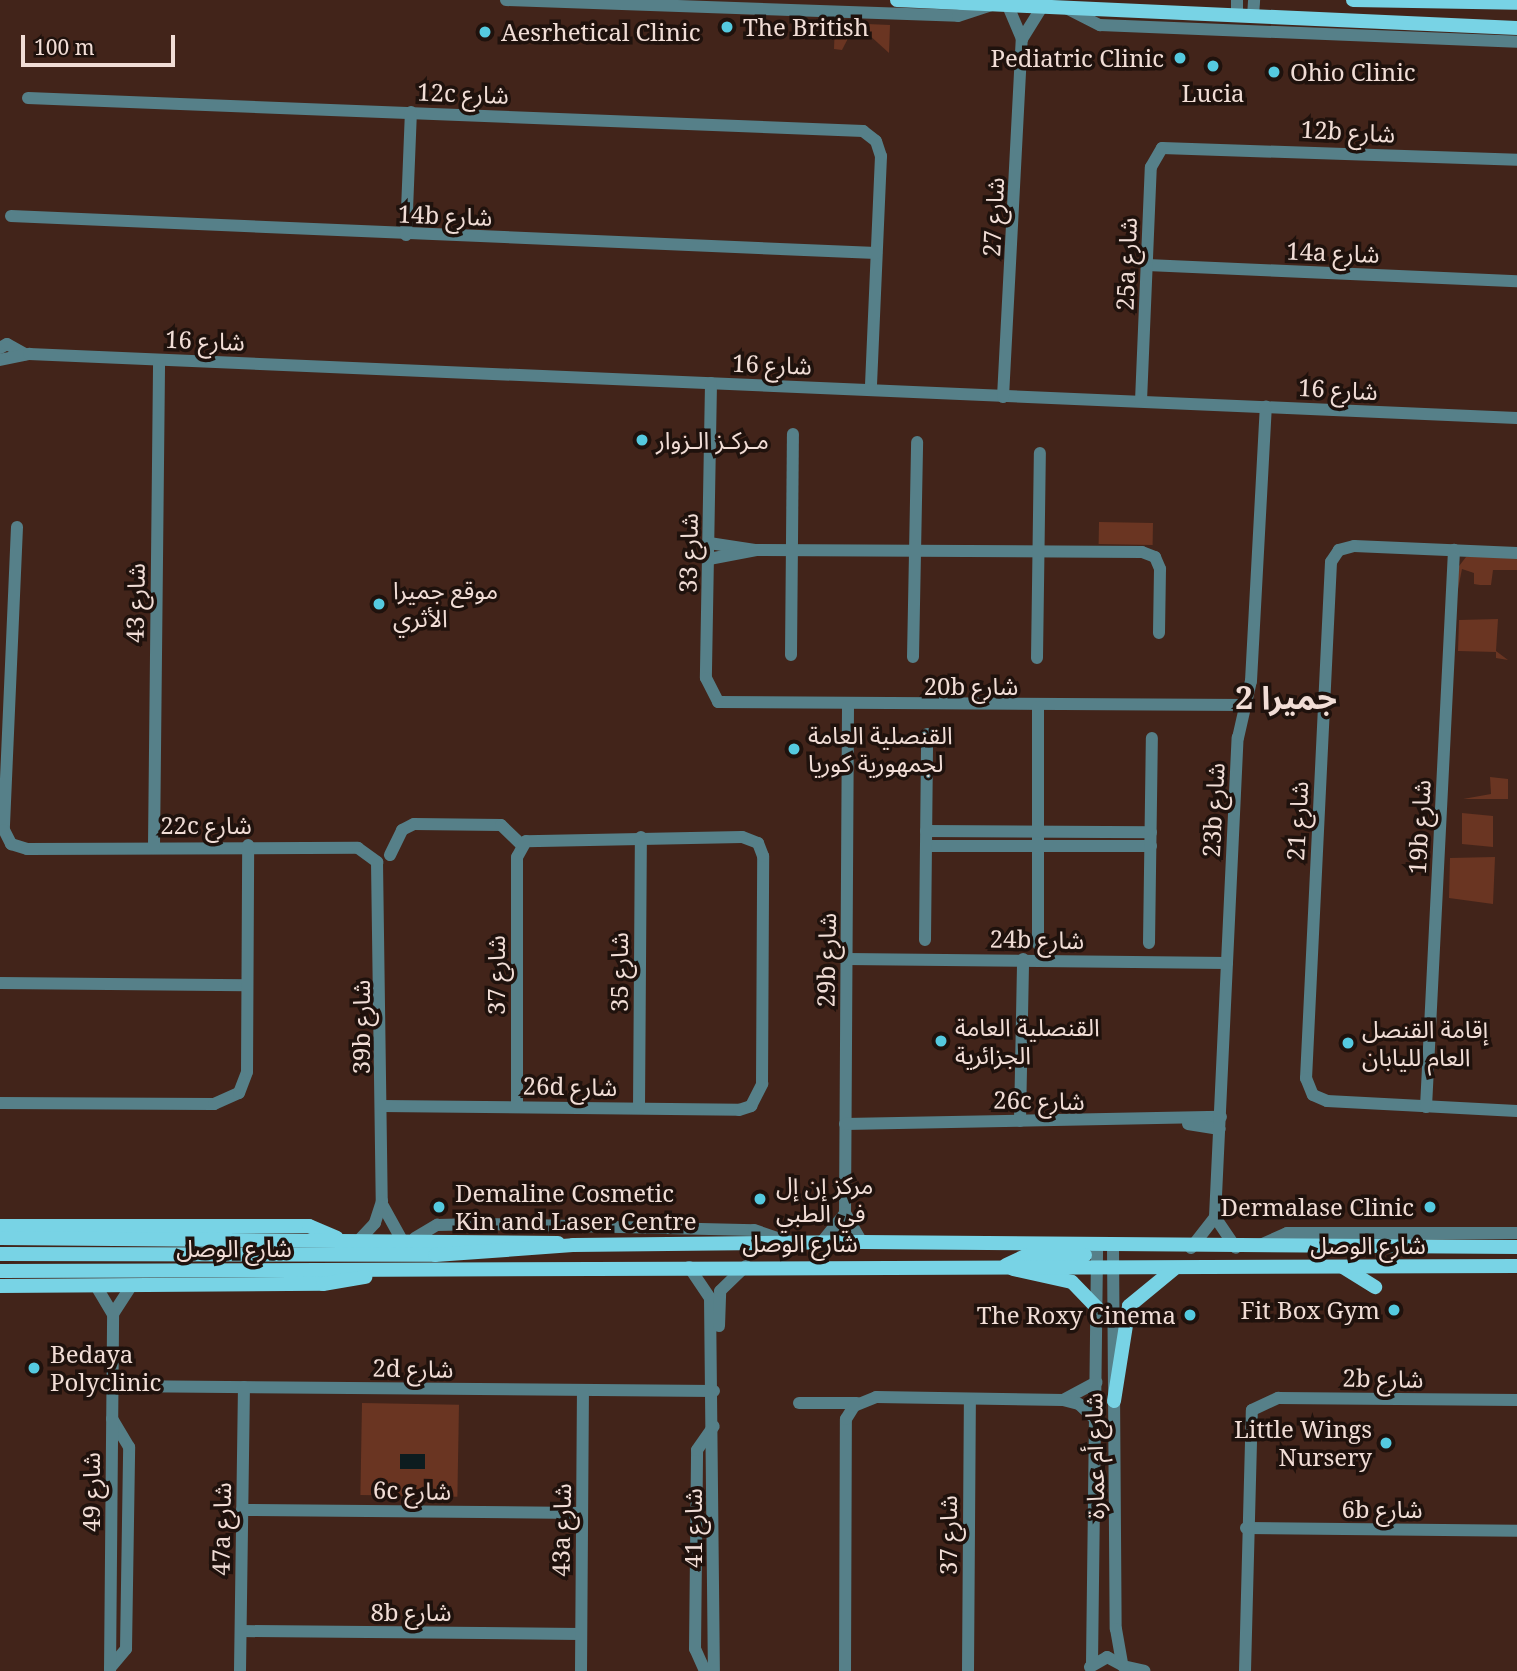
<!DOCTYPE html>
<meta charset="utf-8">
<style>
body{margin:0}
#map{position:relative;width:1517px;height:1671px;overflow:hidden;background:#42241a;font-family:"Noto Serif","Noto Sans Arabic",serif}
div>[style]{position:absolute}
[style*='--x']{left:calc(var(--x)*1px);top:calc(var(--y)*1px);width:calc(var(--w)*1px);rotate:calc(var(--a)*1deg)}
.green>*{inset:0;background:#6a3522;transform-origin:0 0}
.water>*{inset:0;background:#0d1c1f;transform-origin:0 0}
.minor>*{height:12px;margin:-6px;padding:0 6px;transform-origin:6px;border-radius:6px;background:#568089}
.major>*{height:14px;margin:-7px;padding:0 7px;transform-origin:7px;border-radius:7px;background:#78d3e5}
.dots>*{width:19px;height:19px;translate:-50% -50%;box-sizing:border-box;border:4px solid #1f120d;border-radius:50%}
span{translate:-50% -50%;white-space:nowrap;text-align:center;line-height:1.15;-webkit-text-stroke:7px #1f120d;paint-order:stroke}
.poi-label{font-size:24px;color:#f1ddd6}
.left{translate:0 -50%;text-align:left}
.right{translate:-100% -50%;text-align:right}
.street-label{font-size:24px;color:#f1ddd6}
.district-label{font-size:32px;color:#f1ddd6;font-weight:700}
.scale{position:absolute;left:21px;top:35px;width:154px;height:32px;box-sizing:border-box;border:4px solid #f1ddd6;border-top:0;padding-left:9px;font-size:21px;line-height:24px;white-space:nowrap;color:#f1ddd6;-webkit-text-stroke:5px #1f120d;paint-order:stroke}
</style>
<div id="map">
<div class="green">
<div style="clip-path:polygon(835px 23px,856px 23px,842px 50px,834px 49px)"></div>
<div style="clip-path:polygon(867px 24px,890px 25px,889px 53px,867px 33px)"></div>
<div style="left:1099px;top:522px;width:54px;height:22px;rotate:1deg"></div>
<div style="clip-path:polygon(1466px 557px,1517px 557px,1517px 570px,1493px 570px,1491px 585px,1480px 585px,1474px 584px,1474px 573px,1462px 569px,1458px 589px,1456px 570px)"></div>
<div style="clip-path:polygon(1498px 619px,1496px 651px,1508px 660px,1496px 658px,1496px 652px,1458px 651px,1459px 620px)"></div>
<div style="clip-path:polygon(1490px 777px,1508px 779px,1508px 799px,1463px 799px,1491px 794px)"></div>
<div style="clip-path:polygon(1462px 813px,1493px 816px,1493px 847px,1462px 844px)"></div>
<div style="clip-path:polygon(1495px 857px,1493px 904px,1449px 898px,1450px 858px)"></div>
<div style="left:362px;top:1403px;width:97px;height:92px;rotate:1deg"></div>
</div>
<div class="water">
<div style="left:400px;top:1454px;width:25px;height:15px"></div>
</div>
<div class="minor">
<div style="--x:506;--y:0;--w:452;--a:2"></div>
<div style="--x:958;--y:16;--w:36;--a:-18"></div>
<div style="--x:1066;--y:8;--w:38;--a:27"></div>
<div style="--x:1100;--y:25;--w:417;--a:2.3"></div>
<div style="--x:1237;--y:15;--w:15;--a:-90"></div>
<div style="--x:1253;--y:16;--w:16;--a:-86"></div>
<div style="--x:1022;--y:39;--w:39;--a:-58"></div>
<div style="--x:28;--y:98;--w:836;--a:2.26"></div>
<div style="--x:863;--y:131;--w:16;--a:38"></div>
<div style="--x:876;--y:141;--w:16;--a:72"></div>
<div style="--x:881;--y:156;--w:233;--a:92.5"></div>
<div style="--x:11;--y:216;--w:866;--a:2.45"></div>
<div style="--x:406;--y:235;--w:123;--a:-87.7"></div>
<div style="--x:1147;--y:265;--w:370;--a:2.5"></div>
<div style="--x:0;--y:348;--w:8;--a:-30"></div>
<div style="--x:7;--y:344;--w:21;--a:29"></div>
<div style="--x:0;--y:360;--w:30;--a:-12"></div>
<div style="--x:29;--y:354;--w:1489;--a:2.46"></div>
<div style="--x:711;--y:383;--w:295;--a:91"></div>
<div style="--x:706;--y:678;--w:27;--a:63"></div>
<div style="--x:718;--y:702;--w:527;--a:0.33"></div>
<div style="--x:1003;--y:397;--w:359;--a:-87"></div>
<div style="--x:1022;--y:39;--w:38;--a:-113"></div>
<div style="--x:1141;--y:401;--w:234;--a:-87.6"></div>
<div style="--x:1151;--y:167;--w:22;--a:-60"></div>
<div style="--x:1162;--y:148;--w:355;--a:1.9"></div>
<div style="--x:17;--y:527;--w:303;--a:92.5"></div>
<div style="--x:4;--y:830;--w:16;--a:63"></div>
<div style="--x:11;--y:844;--w:17;--a:17"></div>
<div style="--x:27;--y:849;--w:331;--a:-0.2"></div>
<div style="--x:358;--y:848;--w:24;--a:36"></div>
<div style="--x:377;--y:862;--w:339;--a:89.2"></div>
<div style="--x:382;--y:1201;--w:23;--a:108"></div>
<div style="--x:375;--y:1223;--w:21;--a:133"></div>
<div style="--x:709;--y:543;--w:48;--a:8.5"></div>
<div style="--x:1517;--y:553;--w:163;--a:-177.5"></div>
<div style="--x:1354;--y:546;--w:16;--a:165"></div>
<div style="--x:1339;--y:550;--w:14;--a:124"></div>
<div style="--x:1331;--y:562;--w:517;--a:92.77"></div>
<div style="--x:1306;--y:1078;--w:18;--a:68"></div>
<div style="--x:1313;--y:1095;--w:15;--a:23"></div>
<div style="--x:1327;--y:1101;--w:190;--a:3"></div>
<div style="--x:709;--y:559;--w:48;--a:-10.8"></div>
<div style="--x:756;--y:550;--w:386;--a:0.3"></div>
<div style="--x:1142;--y:552;--w:14;--a:21"></div>
<div style="--x:1155;--y:557;--w:13;--a:67"></div>
<div style="--x:1160;--y:569;--w:64;--a:90.9"></div>
<div style="--x:791;--y:655;--w:221;--a:-89.5"></div>
<div style="--x:913;--y:657;--w:215;--a:-88.9"></div>
<div style="--x:1037;--y:658;--w:205;--a:-89.2"></div>
<div style="--x:848;--y:707;--w:506;--a:90.34"></div>
<div style="--x:845;--y:1213;--w:34;--a:60"></div>
<div style="--x:1038;--y:707;--w:237;--a:90"></div>
<div style="--x:926;--y:831;--w:225;--a:0.3"></div>
<div style="--x:154;--y:846;--w:486;--a:-89.4"></div>
<div style="--x:926;--y:846;--w:225;--a:0"></div>
<div style="--x:390;--y:855;--w:28;--a:-64"></div>
<div style="--x:402;--y:830;--w:13;--a:-27"></div>
<div style="--x:414;--y:824;--w:87;--a:0.7"></div>
<div style="--x:501;--y:825;--w:29;--a:44"></div>
<div style="--x:925;--y:940;--w:206;--a:-89.4"></div>
<div style="--x:1149;--y:943;--w:205;--a:-89.2"></div>
<div style="--x:847;--y:959;--w:380;--a:0.6"></div>
<div style="--x:0;--y:983;--w:246;--a:0.5"></div>
<div style="--x:0;--y:1103;--w:214;--a:0.3"></div>
<div style="--x:214;--y:1104;--w:27;--a:-24"></div>
<div style="--x:239;--y:1093;--w:22;--a:-69"></div>
<div style="--x:247;--y:1072;--w:227;--a:-89.7"></div>
<div style="--x:382;--y:1106;--w:357;--a:0.6"></div>
<div style="--x:739;--y:1110;--w:13;--a:-18"></div>
<div style="--x:751;--y:1106;--w:25;--a:-63"></div>
<div style="--x:762;--y:1084;--w:228;--a:-89.7"></div>
<div style="--x:763;--y:856;--w:14;--a:-111"></div>
<div style="--x:758;--y:843;--w:17;--a:-159"></div>
<div style="--x:742;--y:837;--w:216;--a:178.9"></div>
<div style="--x:526;--y:841;--w:18;--a:119"></div>
<div style="--x:517;--y:857;--w:250;--a:90"></div>
<div style="--x:1426;--y:1107;--w:558;--a:-87.12"></div>
<div style="--x:639;--y:1108;--w:271;--a:-89.6"></div>
<div style="--x:1020;--y:1121;--w:162;--a:-88.9"></div>
<div style="--x:845;--y:1124;--w:376;--a:-1.1"></div>
<div style="--x:1188;--y:1124;--w:32;--a:9"></div>
<div style="--x:383;--y:1206;--w:38;--a:61"></div>
<div style="--x:1215;--y:1217;--w:37;--a:56"></div>
<div style="--x:415;--y:1238;--w:26;--a:-31"></div>
<div style="--x:437;--y:1225;--w:47;--a:-1.2"></div>
<div style="--x:484;--y:1224;--w:270;--a:1.3"></div>
<div style="--x:754;--y:1230;--w:39;--a:19"></div>
<div style="--x:821;--y:1243;--w:38;--a:-51"></div>
<div style="--x:1258;--y:1246;--w:32;--a:-24"></div>
<div style="--x:1287;--y:1233;--w:230;--a:0"></div>
<div style="--x:1113;--y:1247;--w:382;--a:89.6"></div>
<div style="--x:1116;--y:1629;--w:36;--a:80"></div>
<div style="--x:1191;--y:1248;--w:39;--a:-52"></div>
<div style="--x:1215;--y:1217;--w:480;--a:-87.3"></div>
<div style="--x:1238;--y:738;--w:58;--a:-77.2"></div>
<div style="--x:1251;--y:681;--w:275;--a:-86.9"></div>
<div style="--x:689;--y:1267;--w:37;--a:56"></div>
<div style="--x:710;--y:1298;--w:373;--a:89.4"></div>
<div style="--x:96;--y:1286;--w:33;--a:59"></div>
<div style="--x:719;--y:1326;--w:35;--a:-88"></div>
<div style="--x:720;--y:1291;--w:36;--a:-44"></div>
<div style="--x:113;--y:1386;--w:601;--a:0.48"></div>
<div style="--x:1063;--y:1400;--w:38;--a:-28"></div>
<div style="--x:799;--y:1403;--w:58;--a:0"></div>
<div style="--x:242;--y:1510;--w:340;--a:0.5"></div>
<div style="--x:1246;--y:1528;--w:271;--a:0.6"></div>
<div style="--x:241;--y:1631;--w:340;--a:0.5"></div>
<div style="--x:1092;--y:1664;--w:418;--a:-89.3"></div>
<div style="--x:1123;--y:1666;--w:22;--a:13"></div>
<div style="--x:1090;--y:1667;--w:20;--a:-30"></div>
<div style="--x:1107;--y:1657;--w:19;--a:28"></div>
<div style="--x:110;--y:1668;--w:25;--a:-50"></div>
<div style="--x:126;--y:1649;--w:202;--a:-89.1"></div>
<div style="--x:129;--y:1447;--w:33;--a:-121"></div>
<div style="--x:110;--y:1671;--w:357;--a:-89.5"></div>
<div style="--x:113;--y:1314;--w:33;--a:-57"></div>
<div style="--x:240;--y:1671;--w:284;--a:-89.2"></div>
<div style="--x:581;--y:1671;--w:281;--a:-89.6"></div>
<div style="--x:705;--y:1671;--w:24;--a:-114"></div>
<div style="--x:695;--y:1649;--w:199;--a:-89.4"></div>
<div style="--x:697;--y:1450;--w:29;--a:-55"></div>
<div style="--x:845;--y:1671;--w:252;--a:-89.8"></div>
<div style="--x:846;--y:1419;--w:15;--a:-58"></div>
<div style="--x:854;--y:1406;--w:24;--a:-22"></div>
<div style="--x:876;--y:1397;--w:187;--a:0.9"></div>
<div style="--x:1063;--y:1400;--w:16;--a:14"></div>
<div style="--x:1079;--y:1404;--w:25;--a:43"></div>
<div style="--x:968;--y:1671;--w:272;--a:-89.6"></div>
<div style="--x:1245;--y:1671;--w:261;--a:-88.5"></div>
<div style="--x:1252;--y:1410;--w:29;--a:-25"></div>
<div style="--x:1278;--y:1398;--w:239;--a:0.5"></div>
</div>
<div class="major">
<div style="--x:897;--y:0;--w:621;--a:2.59"></div>
<div style="--x:1353;--y:0;--w:164;--a:1"></div>
<div style="--x:0;--y:1226;--w:309;--a:0"></div>
<div style="--x:309;--y:1226;--w:30;--a:23"></div>
<div style="--x:0;--y:1238;--w:558;--a:0.51"></div>
<div style="--x:0;--y:1254;--w:435;--a:0.1"></div>
<div style="--x:435;--y:1255;--w:138;--a:-4.1"></div>
<div style="--x:573;--y:1245;--w:289;--a:-0.6"></div>
<div style="--x:862;--y:1242;--w:655;--a:0.44"></div>
<div style="--x:1006;--y:1265;--w:23;--a:-25"></div>
<div style="--x:1027;--y:1255;--w:58;--a:0"></div>
<div style="--x:1343;--y:1267;--w:38;--a:32"></div>
<div style="--x:1013;--y:1269;--w:60;--a:12.4"></div>
<div style="--x:1072;--y:1282;--w:36;--a:46"></div>
<div style="--x:0;--y:1271;--w:1517;--a:-0.19"></div>
<div style="--x:0;--y:1286;--w:323;--a:-0.4"></div>
<div style="--x:323;--y:1284;--w:43;--a:-9.5"></div>
<div style="--x:1114;--y:1401;--w:96;--a:-81"></div>
<div style="--x:1129;--y:1306;--w:58;--a:-39.4"></div>
</div>
<div class="dots">
<div style="left:727px;top:27px;background:#55cae0"></div>
<div style="left:485px;top:32px;background:#55cae0"></div>
<div style="left:1180px;top:58px;background:#55cae0"></div>
<div style="left:1213px;top:66px;background:#55cae0"></div>
<div style="left:1274px;top:72px;background:#55cae0"></div>
<div style="left:642px;top:440px;background:#55cae0"></div>
<div style="left:379px;top:604px;background:#55cae0"></div>
<div style="left:794px;top:749px;background:#55cae0"></div>
<div style="left:941px;top:1041px;background:#55cae0"></div>
<div style="left:1348px;top:1043px;background:#55cae0"></div>
<div style="left:760px;top:1199px;background:#55cae0"></div>
<div style="left:439px;top:1207px;background:#55cae0"></div>
<div style="left:1430px;top:1207px;background:#55cae0"></div>
<div style="left:1394px;top:1310px;background:#55cae0"></div>
<div style="left:1190px;top:1315px;background:#55cae0"></div>
<div style="left:34px;top:1368px;background:#55cae0"></div>
<div style="left:1386px;top:1443px;background:#55cae0"></div>
</div>
<div class="poi-label">
<span class="left" style="left:743px;top:27px">The British</span>
<span class="left" style="left:501px;top:32px">Aesrhetical Clinic</span>
<span class="right" style="left:1164px;top:58px">Pediatric Clinic</span>
<span class="left" style="left:1290px;top:72px">Ohio Clinic</span>
<span style="left:1213px;top:93px">Lucia</span>
<span class="left" style="left:656px;top:440px">مـركـز الـزوار</span>
<span class="left" style="left:393px;top:604px">موقع جميرا<br>الأثري</span>
<span class="left" style="left:808px;top:749px">القنصلية العامة<br>لجمهورية كوريا</span>
<span class="left" style="left:955px;top:1041px">القنصلية العامة<br>الجزائرية</span>
<span class="left" style="left:1362px;top:1043px">إقامة القنصل<br>العام لليابان</span>
<span class="left" style="left:776px;top:1199px">مركز إن إل<br>في الطبي</span>
<span class="left" style="left:455px;top:1207px">Demaline Cosmetic<br>Kin and Laser Centre</span>
<span class="right" style="left:1414px;top:1207px">Dermalase Clinic</span>
<span class="right" style="left:1380px;top:1310px">Fit Box Gym</span>
<span class="right" style="left:1176px;top:1315px">The Roxy Cinema</span>
<span class="left" style="left:50px;top:1368px">Bedaya<br>Polyclinic</span>
<span class="right" style="left:1372px;top:1443px">Little Wings<br>Nursery</span>
</div>
<div class="street-label">
<span style="left:463px;top:93px;rotate:2deg">12c شارع</span>
<span style="left:1348px;top:131px;rotate:3deg">12b شارع</span>
<span style="left:445px;top:215px;rotate:2deg">14b شارع</span>
<span style="left:993px;top:217px;rotate:-87deg">شارع 27</span>
<span style="left:1333px;top:252px;rotate:2deg">14a شارع</span>
<span style="left:1126px;top:264px;rotate:-88deg">25a شارع</span>
<span style="left:205px;top:340px;rotate:2deg">شارع 16</span>
<span style="left:772px;top:364px;rotate:2deg">شارع 16</span>
<span style="left:1338px;top:389px;rotate:3deg">شارع 16</span>
<span style="left:688px;top:553px;rotate:-89deg">شارع 33</span>
<span style="left:135px;top:603px;rotate:-89deg">شارع 43</span>
<span style="left:971px;top:686px">20b شارع</span>
<span style="left:1213px;top:810px;rotate:-87deg">23b شارع</span>
<span style="left:1297px;top:821px;rotate:-87deg">شارع 21</span>
<span style="left:206px;top:825px">22c شارع</span>
<span style="left:1419px;top:827px;rotate:-87deg">19b شارع</span>
<span style="left:1037px;top:939px;rotate:1deg">24b شارع</span>
<span style="left:826px;top:960px;rotate:-89deg">29b شارع</span>
<span style="left:619px;top:972px;rotate:-90deg">شارع 35</span>
<span style="left:496px;top:975px;rotate:-90deg">شارع 37</span>
<span style="left:361px;top:1027px;rotate:-90deg">39b شارع</span>
<span style="left:570px;top:1086px;rotate:1deg">26d شارع</span>
<span style="left:1039px;top:1100px;rotate:1deg">26c شارع</span>
<span style="left:800px;top:1243px">شارع الوصل</span>
<span style="left:1368px;top:1245px">شارع الوصل</span>
<span style="left:234px;top:1248px">شارع الوصل</span>
<span style="left:413px;top:1368px;rotate:1deg">2d شارع</span>
<span style="left:1383px;top:1378px;rotate:1deg">2b شارع</span>
<span style="left:1094px;top:1456px;rotate:-91deg">شارع أم عمارة</span>
<span style="left:412px;top:1490px;rotate:1deg">6c شارع</span>
<span style="left:91px;top:1492px;rotate:-90deg">شارع 49</span>
<span style="left:1382px;top:1509px">6b شارع</span>
<span style="left:693px;top:1528px;rotate:-90deg">شارع 41</span>
<span style="left:221px;top:1529px;rotate:-89deg">47a شارع</span>
<span style="left:561px;top:1530px;rotate:-89deg">43a شارع</span>
<span style="left:948px;top:1535px;rotate:-90deg">شارع 37</span>
<span style="left:411px;top:1612px">8b شارع</span>
</div>
<div class="district-label">
<span style="left:1286px;top:697px">جميرا 2</span>
</div>
<div class="scale">100 m</div>
</div>
